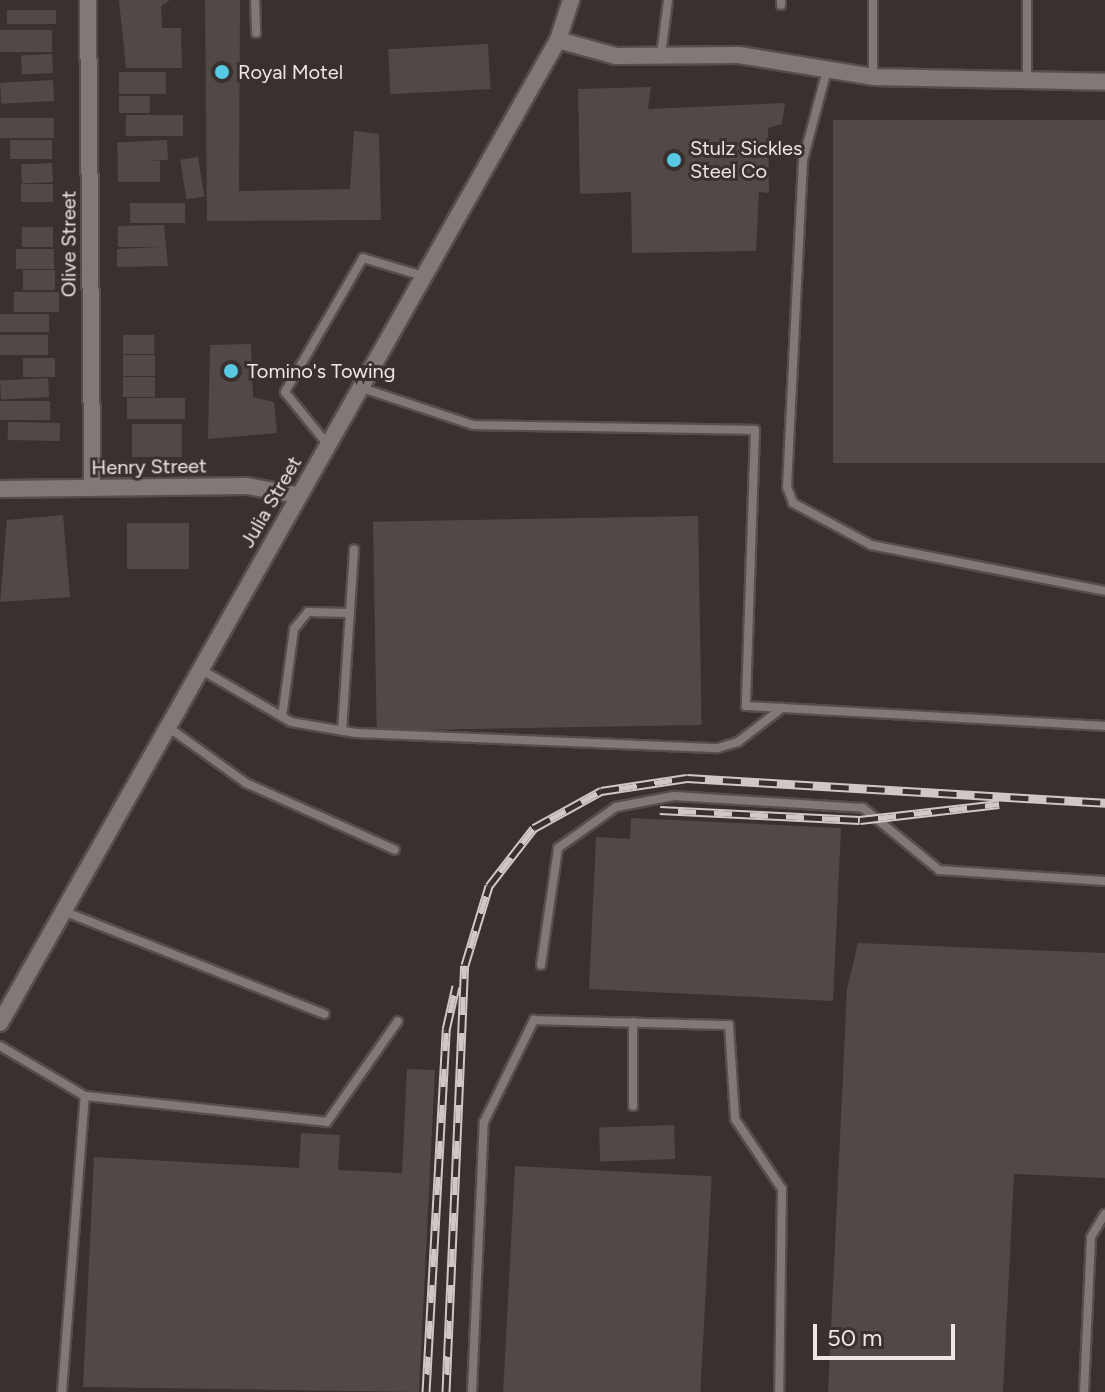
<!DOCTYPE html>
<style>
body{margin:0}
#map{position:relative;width:1105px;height:1392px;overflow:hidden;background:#3a312e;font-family:Figtree,sans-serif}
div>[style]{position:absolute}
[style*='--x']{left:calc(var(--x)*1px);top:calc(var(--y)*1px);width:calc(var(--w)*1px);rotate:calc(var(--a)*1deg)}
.building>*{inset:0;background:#524946;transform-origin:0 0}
.roads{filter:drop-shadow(2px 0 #564e4c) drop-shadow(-2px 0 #564e4c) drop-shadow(0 2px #564e4c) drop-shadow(0 -2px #564e4c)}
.lane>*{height:8px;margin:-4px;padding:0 4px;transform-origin:4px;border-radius:4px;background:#827875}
.street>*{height:16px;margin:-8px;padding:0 8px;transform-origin:8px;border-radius:8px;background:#827875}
.rail>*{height:9px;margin-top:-4.5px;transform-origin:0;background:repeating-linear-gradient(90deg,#3a312e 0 18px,#cfc8c6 0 36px);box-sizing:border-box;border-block:2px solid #cfc8c6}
.dots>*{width:22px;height:22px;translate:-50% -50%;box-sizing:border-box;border:4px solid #3a312e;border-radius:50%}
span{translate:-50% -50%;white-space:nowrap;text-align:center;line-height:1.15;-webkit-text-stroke:6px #3a312e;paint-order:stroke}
.poi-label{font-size:20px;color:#ece6e4}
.left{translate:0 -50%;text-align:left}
.street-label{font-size:20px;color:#ece6e4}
.scale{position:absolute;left:813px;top:1324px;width:142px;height:36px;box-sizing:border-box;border:4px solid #ece6e4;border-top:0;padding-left:10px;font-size:24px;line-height:28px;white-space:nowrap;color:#ece6e4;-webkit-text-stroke:6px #3a312e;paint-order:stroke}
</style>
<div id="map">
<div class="building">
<div style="clip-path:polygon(119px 0,170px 0,161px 6px,162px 28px,181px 28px,182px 68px,126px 68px)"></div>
<div style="clip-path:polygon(205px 0,240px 0,239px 191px,350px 189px,354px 131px,379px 134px,381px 220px,207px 221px)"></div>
<div style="left:7px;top:10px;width:49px;height:14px"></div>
<div style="left:0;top:30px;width:52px;height:22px"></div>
<div style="left:488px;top:44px;width:45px;height:100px;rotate:87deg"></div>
<div style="left:52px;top:54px;width:19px;height:31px;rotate:87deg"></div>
<div style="left:119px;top:72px;width:47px;height:22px"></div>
<div style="left:53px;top:80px;width:21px;height:53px;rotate:87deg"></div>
<div style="clip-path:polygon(651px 87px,648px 109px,785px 103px,782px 124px,768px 128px,769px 193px,759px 192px,756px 251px,632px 253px,631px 192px,580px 194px,578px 89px)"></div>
<div style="left:119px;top:96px;width:31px;height:17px"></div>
<div style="left:183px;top:115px;width:21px;height:57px;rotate:90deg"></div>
<div style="left:0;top:118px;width:54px;height:20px"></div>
<div style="left:833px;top:120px;width:272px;height:343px"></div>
<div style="left:52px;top:140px;width:19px;height:42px;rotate:90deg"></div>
<div style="left:167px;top:140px;width:20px;height:50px;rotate:87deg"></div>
<div style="left:198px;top:157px;width:40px;height:18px;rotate:81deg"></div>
<div style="left:118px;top:161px;width:42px;height:21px"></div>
<div style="left:52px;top:163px;width:19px;height:31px;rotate:87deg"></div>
<div style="left:21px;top:184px;width:32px;height:18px"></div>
<div style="left:130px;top:203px;width:55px;height:20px"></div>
<div style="clip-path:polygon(164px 225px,168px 266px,117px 267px,117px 249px,161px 247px,118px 247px,118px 226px)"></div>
<div style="left:22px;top:227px;width:31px;height:20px"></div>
<div style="left:16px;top:249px;width:38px;height:20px"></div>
<div style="left:55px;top:270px;width:20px;height:32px;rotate:90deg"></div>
<div style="left:14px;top:292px;width:45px;height:20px"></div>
<div style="left:49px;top:314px;width:18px;height:49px;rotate:90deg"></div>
<div style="left:48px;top:335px;width:20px;height:48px;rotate:90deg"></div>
<div style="left:123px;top:335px;width:31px;height:19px"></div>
<div style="clip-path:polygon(251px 344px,253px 397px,274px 402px,277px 433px,208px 439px,210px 345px)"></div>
<div style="left:155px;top:355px;width:21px;height:32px;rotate:90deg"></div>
<div style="left:23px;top:358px;width:32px;height:19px"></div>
<div style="left:123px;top:377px;width:32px;height:20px"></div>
<div style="left:48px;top:378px;width:19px;height:48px;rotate:87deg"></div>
<div style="left:127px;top:398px;width:58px;height:21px"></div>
<div style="left:50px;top:401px;width:19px;height:50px;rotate:90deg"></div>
<div style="left:8px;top:422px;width:52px;height:18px;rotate:1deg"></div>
<div style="left:132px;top:424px;width:50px;height:33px"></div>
<div style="clip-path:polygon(63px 515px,70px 597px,0 602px,7px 520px)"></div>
<div style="left:698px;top:516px;width:209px;height:325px;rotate:89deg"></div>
<div style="left:127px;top:523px;width:62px;height:46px"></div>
<div style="clip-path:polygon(631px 818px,841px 828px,833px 1001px,589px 989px,596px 837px,630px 839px)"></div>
<div style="clip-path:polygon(858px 943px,1105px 953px,1105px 1178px,1014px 1174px,1003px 1392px,828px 1392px,847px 989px)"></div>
<div style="clip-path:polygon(407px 1069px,435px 1070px,419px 1392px,83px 1387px,94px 1157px,299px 1168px,301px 1133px,340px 1135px,338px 1170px,402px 1173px)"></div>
<div style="left:674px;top:1125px;width:34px;height:75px;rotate:88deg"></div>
<div style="left:515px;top:1166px;width:197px;height:226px;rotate:3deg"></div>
</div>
<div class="roads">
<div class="lane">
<div style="--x:255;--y:0;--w:33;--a:88"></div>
<div style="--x:781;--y:0;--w:5;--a:90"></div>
<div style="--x:661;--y:55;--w:55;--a:-82.7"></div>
<div style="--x:827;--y:70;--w:93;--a:104.9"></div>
<div style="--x:803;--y:160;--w:327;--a:92.8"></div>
<div style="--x:787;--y:487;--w:17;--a:69"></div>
<div style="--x:793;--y:503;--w:89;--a:28.3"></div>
<div style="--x:871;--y:545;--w:238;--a:11.1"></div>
<div style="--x:873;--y:77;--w:77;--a:-90"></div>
<div style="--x:1027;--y:81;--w:81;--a:-90"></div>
<div style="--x:362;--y:388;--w:117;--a:18.4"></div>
<div style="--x:473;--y:425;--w:282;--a:1"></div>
<div style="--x:755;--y:430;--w:276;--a:91.9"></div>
<div style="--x:746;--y:706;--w:360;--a:3.2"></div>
<div style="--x:328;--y:445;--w:68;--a:-129.1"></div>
<div style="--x:285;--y:392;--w:155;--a:-59.8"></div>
<div style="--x:363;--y:258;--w:63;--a:16.7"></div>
<div style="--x:200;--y:669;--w:105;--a:30.2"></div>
<div style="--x:291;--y:722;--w:66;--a:9.6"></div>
<div style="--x:356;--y:733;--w:362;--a:2.4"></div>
<div style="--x:718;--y:748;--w:21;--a:-17"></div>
<div style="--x:738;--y:742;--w:56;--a:-37.7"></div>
<div style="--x:282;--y:717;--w:89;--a:-82.2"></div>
<div style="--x:294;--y:629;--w:22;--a:-51"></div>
<div style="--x:308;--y:612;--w:42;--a:1.4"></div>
<div style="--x:168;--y:727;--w:96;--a:35.7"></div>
<div style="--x:246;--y:783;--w:163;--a:24.2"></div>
<div style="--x:342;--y:731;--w:182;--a:-86.2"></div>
<div style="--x:63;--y:911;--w:281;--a:21.5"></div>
<div style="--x:541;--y:965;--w:118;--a:-81.7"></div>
<div style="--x:558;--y:848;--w:71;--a:-35.3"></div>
<div style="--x:616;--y:807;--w:59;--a:-10.7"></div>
<div style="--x:674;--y:796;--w:189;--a:3.6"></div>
<div style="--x:863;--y:808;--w:98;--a:39.2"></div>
<div style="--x:939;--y:870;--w:166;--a:3.8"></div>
<div style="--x:0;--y:1046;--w:99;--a:30.5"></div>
<div style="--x:85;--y:1096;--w:243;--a:6.1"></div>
<div style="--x:327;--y:1122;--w:123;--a:-54.9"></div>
<div style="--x:633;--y:1106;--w:84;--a:-90"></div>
<div style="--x:62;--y:1392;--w:297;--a:-85.6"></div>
<div style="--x:472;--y:1392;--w:270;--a:-87.5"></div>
<div style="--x:484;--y:1122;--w:114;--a:-63.9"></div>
<div style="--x:534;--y:1020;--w:195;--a:1.5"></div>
<div style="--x:729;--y:1025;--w:94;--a:86.3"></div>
<div style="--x:735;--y:1119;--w:84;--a:56.1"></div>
<div style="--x:782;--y:1189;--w:203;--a:90.8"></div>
<div style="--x:1084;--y:1392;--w:155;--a:-87.4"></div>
<div style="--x:1091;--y:1237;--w:27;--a:-59"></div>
</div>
<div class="street">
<div style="--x:88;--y:0;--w:488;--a:89.5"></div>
<div style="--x:558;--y:40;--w:60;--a:15.4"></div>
<div style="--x:616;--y:56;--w:123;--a:-0.5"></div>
<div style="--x:739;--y:55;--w:136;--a:9.3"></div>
<div style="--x:873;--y:77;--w:232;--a:1.2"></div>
<div style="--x:0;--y:489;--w:247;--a:-0.7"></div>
<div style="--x:247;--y:486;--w:51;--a:10.2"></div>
<div style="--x:0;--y:1023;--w:1130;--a:-60.42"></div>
<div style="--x:558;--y:40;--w:42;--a:-72"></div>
</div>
</div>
<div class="rail">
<div style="--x:660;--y:810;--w:200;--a:2.9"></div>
<div style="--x:860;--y:820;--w:140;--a:-6.6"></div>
<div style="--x:426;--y:1392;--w:363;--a:-86.8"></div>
<div style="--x:446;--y:1030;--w:45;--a:-77.2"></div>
<div style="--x:446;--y:1392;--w:427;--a:-87.5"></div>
<div style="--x:465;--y:965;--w:83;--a:-73.1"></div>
<div style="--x:489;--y:886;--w:73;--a:-52.2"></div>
<div style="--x:534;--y:828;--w:77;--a:-28.9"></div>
<div style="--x:601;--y:791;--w:87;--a:-8.6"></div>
<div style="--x:687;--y:778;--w:419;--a:3.4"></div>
</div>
<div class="dots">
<div style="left:222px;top:72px;background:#57c9e2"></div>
<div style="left:674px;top:160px;background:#57c9e2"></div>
<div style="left:231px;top:371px;background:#57c9e2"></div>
</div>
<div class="poi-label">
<span class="left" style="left:238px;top:72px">Royal Motel</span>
<span class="left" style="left:690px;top:160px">Stulz Sickles<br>Steel Co</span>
<span class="left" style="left:247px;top:371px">Tomino's Towing</span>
</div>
<div class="street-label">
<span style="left:69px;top:244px;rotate:-90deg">Olive Street</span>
<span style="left:149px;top:467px;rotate:-1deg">Henry Street</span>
<span style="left:271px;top:502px;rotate:-60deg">Julia Street</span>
</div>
<div class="scale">50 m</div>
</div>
